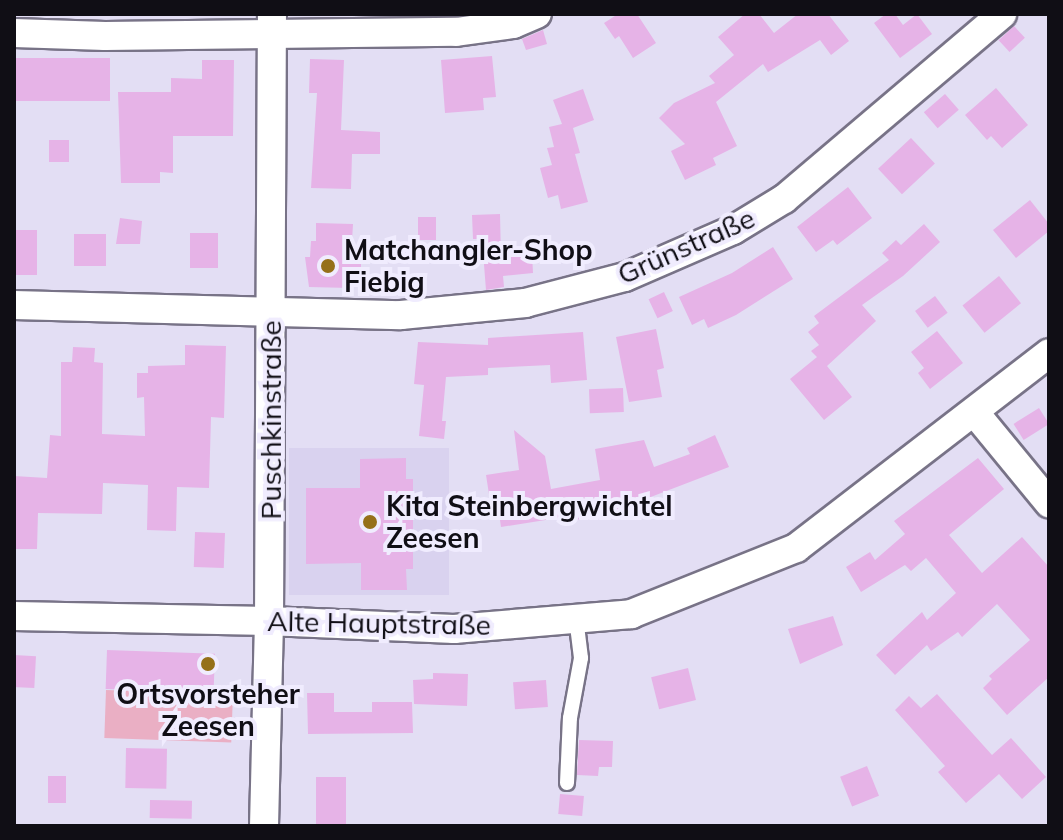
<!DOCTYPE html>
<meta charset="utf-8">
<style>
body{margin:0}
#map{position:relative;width:1063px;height:840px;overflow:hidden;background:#e3def4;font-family:Mulish,sans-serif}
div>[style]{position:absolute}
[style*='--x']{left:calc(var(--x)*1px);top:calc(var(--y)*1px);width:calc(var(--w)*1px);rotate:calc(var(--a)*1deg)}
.built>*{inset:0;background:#d9d2ef;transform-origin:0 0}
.green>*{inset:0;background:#eaafc4;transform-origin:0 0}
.building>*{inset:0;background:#e6b3e7;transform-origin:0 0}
.roads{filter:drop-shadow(2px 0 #787387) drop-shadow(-2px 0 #787387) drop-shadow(0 2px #787387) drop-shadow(0 -2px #787387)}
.lane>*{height:14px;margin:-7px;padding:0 7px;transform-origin:7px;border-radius:7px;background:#fff}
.street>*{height:28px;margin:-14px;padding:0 14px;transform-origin:14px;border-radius:14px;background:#fff}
.dots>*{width:22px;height:22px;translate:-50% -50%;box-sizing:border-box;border:4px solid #f0ecfe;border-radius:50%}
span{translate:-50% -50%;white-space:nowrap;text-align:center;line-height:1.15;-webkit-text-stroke:8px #f0ecfe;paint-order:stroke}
.street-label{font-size:28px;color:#100e15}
.poi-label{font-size:28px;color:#100e15;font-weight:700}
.left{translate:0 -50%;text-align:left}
.frame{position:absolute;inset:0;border:16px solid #100e15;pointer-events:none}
</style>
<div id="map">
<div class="built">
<div style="left:449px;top:448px;width:147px;height:160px;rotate:90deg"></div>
</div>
<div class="green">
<div style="left:106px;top:690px;width:127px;height:48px;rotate:2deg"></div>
</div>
<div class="building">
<div style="clip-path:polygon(618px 14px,637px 14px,656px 43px,633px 58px,619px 36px,615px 39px,604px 23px)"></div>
<div style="clip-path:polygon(745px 14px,759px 14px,774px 33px,798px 14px,828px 14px,849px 41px,831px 55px,820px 40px,768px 72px,763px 64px,716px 102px,737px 146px,713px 158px,716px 165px,685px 180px,671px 151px,685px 144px,659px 118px,674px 103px,715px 83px,709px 76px,734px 55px,718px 37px)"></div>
<div style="clip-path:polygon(886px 14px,895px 14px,903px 25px,917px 14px,932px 34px,900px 58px,874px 23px)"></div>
<div style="left:1014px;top:26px;width:16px;height:21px;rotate:47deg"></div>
<div style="clip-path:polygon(543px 30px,547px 44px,526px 50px,522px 39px)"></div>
<div style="clip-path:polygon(492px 56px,496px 97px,483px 98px,484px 110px,445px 113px,441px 60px)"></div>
<div style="left:14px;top:58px;width:96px;height:43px"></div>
<div style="clip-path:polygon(310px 59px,344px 60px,341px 130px,380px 132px,380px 154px,352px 154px,351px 189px,311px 188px,317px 93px,309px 93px)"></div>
<div style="clip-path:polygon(202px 60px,234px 60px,233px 136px,173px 136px,173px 173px,160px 172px,160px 183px,121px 183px,118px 92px,171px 92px,171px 78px,202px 79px)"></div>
<div style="clip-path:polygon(996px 88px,1028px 125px,1002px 148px,991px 136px,987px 140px,965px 115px)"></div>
<div style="clip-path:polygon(583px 89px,594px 120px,573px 128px,580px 153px,575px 154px,588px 202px,561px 209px,558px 195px,548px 198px,540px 168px,552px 165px,547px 148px,554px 147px,549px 127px,562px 124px,553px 100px)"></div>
<div style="left:945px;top:94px;width:21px;height:28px;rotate:49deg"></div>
<div style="left:911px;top:138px;width:35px;height:45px;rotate:47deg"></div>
<div style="left:49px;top:140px;width:20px;height:22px"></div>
<div style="clip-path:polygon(848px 187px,872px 218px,837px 245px,833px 240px,816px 252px,797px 227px)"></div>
<div style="clip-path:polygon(1030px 200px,1049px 224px,1049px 231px,1016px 258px,993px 230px)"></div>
<div style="clip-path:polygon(500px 214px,501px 257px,532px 254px,533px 273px,503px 276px,504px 287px,486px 290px,482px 239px,473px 239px,472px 215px)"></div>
<div style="left:418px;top:217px;width:18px;height:23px"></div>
<div style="clip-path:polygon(120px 218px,142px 221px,140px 244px,116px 244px)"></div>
<div style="clip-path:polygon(316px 223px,353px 224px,351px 259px,361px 259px,361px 274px,351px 274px,350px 288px,309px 287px,305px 257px,310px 257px,311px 241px,316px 241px)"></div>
<div style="clip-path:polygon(924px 224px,940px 242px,903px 276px,862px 305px,876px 321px,827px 366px,852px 397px,824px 420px,790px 379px,817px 357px,811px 351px,819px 345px,808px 332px,819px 323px,814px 316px,889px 260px,882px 253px,896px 240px,901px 245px)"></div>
<div style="left:14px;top:230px;width:23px;height:45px"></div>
<div style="left:190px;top:233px;width:28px;height:35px"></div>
<div style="left:74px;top:234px;width:32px;height:32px"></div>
<div style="clip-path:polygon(773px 247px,793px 279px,736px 315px,708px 328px,704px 319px,692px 325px,679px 297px,732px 273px)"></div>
<div style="left:999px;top:276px;width:35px;height:47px;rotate:51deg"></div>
<div style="left:664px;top:292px;width:21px;height:17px;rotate:65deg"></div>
<div style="left:935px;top:296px;width:21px;height:25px;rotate:53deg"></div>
<div style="clip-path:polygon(656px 329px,664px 368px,657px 370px,662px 397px,629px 402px,616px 337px)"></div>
<div style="clip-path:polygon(937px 331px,963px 363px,930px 389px,918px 373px,924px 368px,911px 352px)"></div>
<div style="clip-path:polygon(583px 332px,587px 380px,551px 383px,550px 365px,488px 368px,488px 375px,446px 377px,442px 421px,446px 421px,444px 439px,419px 436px,424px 385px,414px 384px,418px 342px,488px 345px,488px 338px)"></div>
<div style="clip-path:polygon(185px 345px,226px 346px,224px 418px,211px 417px,209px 488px,177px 487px,176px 531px,147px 530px,148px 485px,103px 483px,102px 514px,38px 513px,37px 549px,14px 549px,14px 476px,47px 478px,50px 435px,61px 436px,61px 362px,72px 362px,73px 347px,95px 348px,94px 362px,103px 363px,102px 434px,145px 436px,144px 397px,137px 398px,137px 373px,148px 373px,148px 366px,185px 365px)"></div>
<div style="left:623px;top:388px;width:24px;height:34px;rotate:88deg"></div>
<div style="left:1039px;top:408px;width:19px;height:30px;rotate:58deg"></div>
<div style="clip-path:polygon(514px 430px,545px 456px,551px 489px,600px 480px,595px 449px,644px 440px,654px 467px,690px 454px,687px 448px,715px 435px,729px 467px,622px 508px,623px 511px,559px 523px,558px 518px,501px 527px,498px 506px,491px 507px,486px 475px,519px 470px)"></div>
<div style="clip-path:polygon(406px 458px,406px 479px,413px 479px,413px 569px,406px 569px,407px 590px,361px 590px,361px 563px,306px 564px,306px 488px,360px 488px,360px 459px)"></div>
<div style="clip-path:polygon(978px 458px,1004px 489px,949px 535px,982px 573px,1022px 537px,1049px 567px,1049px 677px,1007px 715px,983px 688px,992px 679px,989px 676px,1030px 640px,997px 604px,962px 637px,958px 632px,931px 651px,927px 645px,895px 675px,876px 655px,922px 612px,927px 620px,956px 593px,926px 558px,911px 571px,905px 565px,861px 592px,846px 567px,870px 552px,875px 560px,905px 534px,894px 521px)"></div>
<div style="left:195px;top:532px;width:30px;height:35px;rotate:2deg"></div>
<div style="clip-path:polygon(833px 616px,843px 645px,800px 664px,788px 629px)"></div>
<div style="left:107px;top:650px;width:108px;height:39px;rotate:2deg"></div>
<div style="left:14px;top:655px;width:22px;height:32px;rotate:3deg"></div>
<div style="left:688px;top:668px;width:33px;height:38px;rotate:76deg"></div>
<div style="clip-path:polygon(433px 673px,468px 674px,467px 706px,414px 704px,413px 680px,433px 679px)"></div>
<div style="left:546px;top:680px;width:27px;height:33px;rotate:86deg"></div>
<div style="clip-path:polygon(307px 693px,334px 693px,334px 712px,372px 712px,372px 702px,412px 702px,413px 733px,308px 734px)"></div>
<div style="clip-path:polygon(937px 694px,992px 755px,1011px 738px,1046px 777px,1022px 799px,999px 774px,966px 803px,938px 772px,945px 766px,895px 710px,909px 696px,921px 708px)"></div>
<div style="clip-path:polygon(579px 740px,613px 741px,612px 767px,599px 767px,598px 776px,577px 775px)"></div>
<div style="left:126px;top:748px;width:41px;height:40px;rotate:1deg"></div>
<div style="left:867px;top:766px;width:32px;height:29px;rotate:68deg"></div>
<div style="left:48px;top:776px;width:18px;height:27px"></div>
<div style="left:316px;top:777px;width:30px;height:49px"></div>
<div style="left:560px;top:794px;width:24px;height:20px;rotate:5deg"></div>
<div style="left:150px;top:800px;width:42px;height:18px;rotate:1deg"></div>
</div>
<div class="roads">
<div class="lane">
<div style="--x:567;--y:783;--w:65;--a:-87.4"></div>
<div style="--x:570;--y:718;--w:61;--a:-79.6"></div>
<div style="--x:581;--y:658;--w:39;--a:-97"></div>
</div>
<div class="street">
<div style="--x:14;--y:33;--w:91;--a:1.9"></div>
<div style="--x:105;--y:36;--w:351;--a:-0.7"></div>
<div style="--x:456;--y:32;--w:58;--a:-8"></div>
<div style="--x:513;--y:24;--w:26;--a:-23"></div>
<div style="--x:14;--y:305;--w:387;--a:1.5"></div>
<div style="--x:401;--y:315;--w:125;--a:-5.5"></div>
<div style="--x:525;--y:303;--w:103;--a:-14.6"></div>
<div style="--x:625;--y:277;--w:118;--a:-23.5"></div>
<div style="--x:733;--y:230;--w:60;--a:-31.3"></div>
<div style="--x:784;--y:199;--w:286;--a:-40.3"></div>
<div style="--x:975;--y:413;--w:117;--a:50.6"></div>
<div style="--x:14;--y:616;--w:255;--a:1.1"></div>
<div style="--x:269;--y:621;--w:185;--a:2.5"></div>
<div style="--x:454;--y:629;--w:178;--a:-4.8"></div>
<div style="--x:631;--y:614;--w:178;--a:-21.8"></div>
<div style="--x:796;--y:548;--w:319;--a:-37.6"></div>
<div style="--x:264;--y:826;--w:205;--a:-88.6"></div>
<div style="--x:269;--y:621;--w:607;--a:-89.72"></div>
</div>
</div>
<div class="dots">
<div style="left:328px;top:266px;background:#957019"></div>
<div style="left:370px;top:522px;background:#957019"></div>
<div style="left:208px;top:664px;background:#957019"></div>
</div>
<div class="street-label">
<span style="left:686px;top:246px;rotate:-24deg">Grünstraße</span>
<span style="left:271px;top:420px;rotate:-90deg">Puschkinstraße</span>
<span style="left:379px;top:623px;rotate:1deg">Alte Hauptstraße</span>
</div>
<div class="poi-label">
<span class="left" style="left:344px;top:266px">Matchangler-Shop<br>Fiebig</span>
<span class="left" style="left:386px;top:522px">Kita Steinbergwichtel<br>Zeesen</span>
<span style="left:208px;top:710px">Ortsvorsteher<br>Zeesen</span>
</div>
<div class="frame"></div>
</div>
